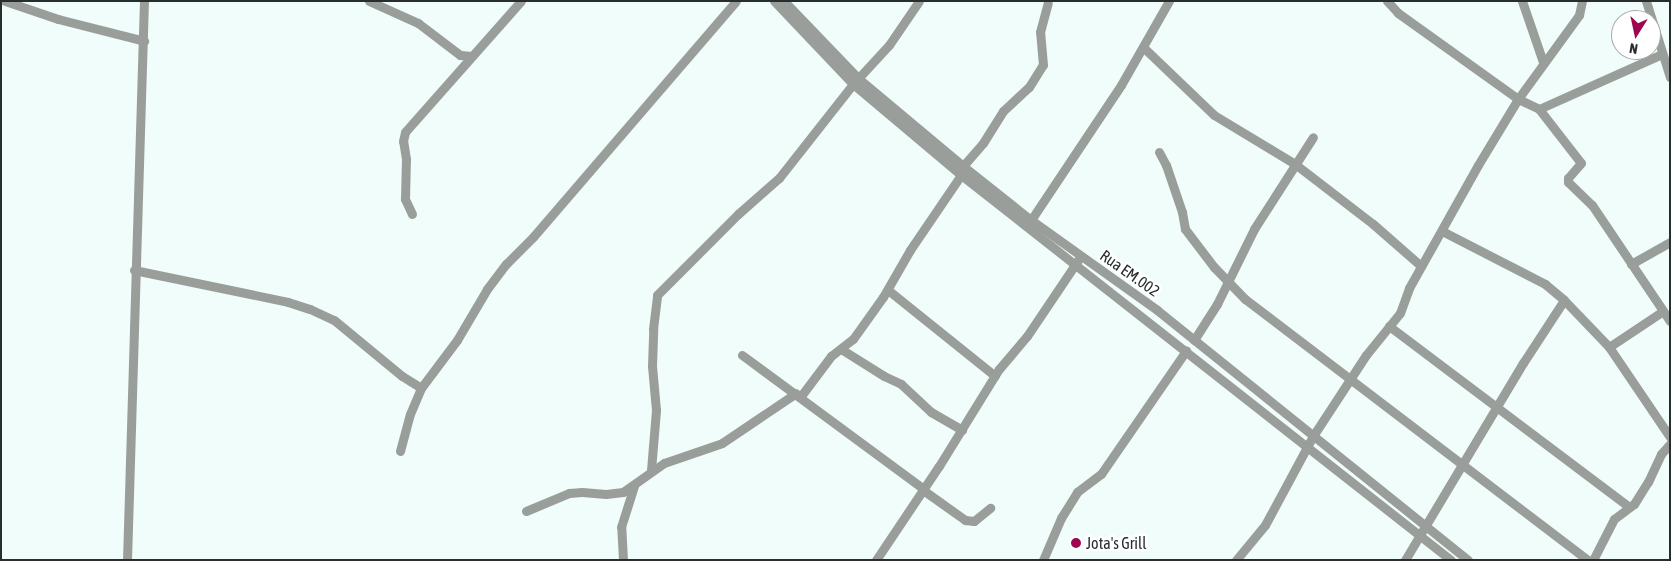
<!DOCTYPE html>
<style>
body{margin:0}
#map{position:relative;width:1671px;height:561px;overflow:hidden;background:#f0fdfb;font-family:"Asap Condensed",sans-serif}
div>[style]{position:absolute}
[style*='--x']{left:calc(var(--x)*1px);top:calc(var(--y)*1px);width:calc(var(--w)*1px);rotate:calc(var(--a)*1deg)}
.minor>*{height:9px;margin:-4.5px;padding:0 4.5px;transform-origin:4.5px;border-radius:4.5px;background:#9a9e9b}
.dots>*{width:14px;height:14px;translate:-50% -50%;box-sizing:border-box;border:2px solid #fff;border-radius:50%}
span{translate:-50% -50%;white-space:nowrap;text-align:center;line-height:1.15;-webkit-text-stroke:5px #fff;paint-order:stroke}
.street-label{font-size:16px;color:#282d2d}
.poi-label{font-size:16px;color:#282d2d}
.left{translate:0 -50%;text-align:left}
.frame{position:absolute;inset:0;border:2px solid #282d2d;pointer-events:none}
.north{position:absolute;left:1611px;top:10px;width:50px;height:50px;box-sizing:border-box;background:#fff;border:1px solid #a9abab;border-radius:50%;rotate:190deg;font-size:14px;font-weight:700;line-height:20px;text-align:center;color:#282d2d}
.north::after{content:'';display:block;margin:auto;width:18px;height:22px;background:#9f0850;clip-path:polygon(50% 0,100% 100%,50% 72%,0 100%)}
</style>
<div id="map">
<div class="minor">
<div style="--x:5;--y:1;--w:56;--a:18.8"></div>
<div style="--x:58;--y:19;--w:89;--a:14.3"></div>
<div style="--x:369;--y:1;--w:54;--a:24.2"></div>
<div style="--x:418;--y:23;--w:53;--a:37.3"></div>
<div style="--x:460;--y:55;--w:12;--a:5"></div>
<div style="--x:774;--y:1;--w:115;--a:46.4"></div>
<div style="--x:853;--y:84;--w:141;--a:40.1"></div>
<div style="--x:961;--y:175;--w:623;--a:38.16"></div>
<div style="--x:784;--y:1;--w:108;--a:46.1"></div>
<div style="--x:859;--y:79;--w:136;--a:39.9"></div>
<div style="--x:963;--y:166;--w:87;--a:38.5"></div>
<div style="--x:1031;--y:220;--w:155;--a:35.5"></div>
<div style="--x:1157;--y:310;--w:399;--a:38.8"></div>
<div style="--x:1387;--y:1;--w:16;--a:47"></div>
<div style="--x:1398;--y:13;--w:148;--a:35.6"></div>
<div style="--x:1518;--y:99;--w:23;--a:25"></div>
<div style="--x:1539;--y:109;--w:68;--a:52.1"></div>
<div style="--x:1581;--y:163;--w:20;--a:131"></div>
<div style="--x:1568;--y:178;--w:4;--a:90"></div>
<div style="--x:1568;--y:182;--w:33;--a:44"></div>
<div style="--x:1592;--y:205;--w:140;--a:56.1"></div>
<div style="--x:1522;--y:1;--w:65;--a:71"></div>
<div style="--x:1646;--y:1;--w:80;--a:72.5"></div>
<div style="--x:1143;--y:47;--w:98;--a:43.8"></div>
<div style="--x:1214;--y:115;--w:95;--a:31.2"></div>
<div style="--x:1295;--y:164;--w:98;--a:37.6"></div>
<div style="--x:1373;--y:224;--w:64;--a:41.2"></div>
<div style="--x:1539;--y:109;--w:135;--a:-24.1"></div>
<div style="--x:1159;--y:152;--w:15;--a:62"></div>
<div style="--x:1166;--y:165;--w:50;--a:71.2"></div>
<div style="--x:1182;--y:212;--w:17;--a:80"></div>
<div style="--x:1185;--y:229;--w:48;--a:52.7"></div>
<div style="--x:1214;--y:267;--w:45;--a:45.9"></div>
<div style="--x:1245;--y:299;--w:431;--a:37.3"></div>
<div style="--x:963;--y:166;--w:30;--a:-49"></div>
<div style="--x:983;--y:143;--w:38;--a:-58"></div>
<div style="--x:1003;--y:111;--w:35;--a:-43"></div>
<div style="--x:1029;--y:87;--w:26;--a:-58"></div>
<div style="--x:1043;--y:65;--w:33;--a:-95"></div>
<div style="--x:1040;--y:32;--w:30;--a:-75"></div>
<div style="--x:412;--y:214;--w:17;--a:-115"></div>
<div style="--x:405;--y:199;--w:40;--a:-88.6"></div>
<div style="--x:406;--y:159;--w:18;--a:-99"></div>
<div style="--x:403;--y:141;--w:9;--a:-77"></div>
<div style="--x:405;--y:132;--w:175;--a:-48.5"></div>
<div style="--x:1031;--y:220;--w:162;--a:-56.3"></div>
<div style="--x:1121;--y:85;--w:97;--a:-60.3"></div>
<div style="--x:1442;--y:231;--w:116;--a:27.2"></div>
<div style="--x:1545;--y:284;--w:25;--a:40"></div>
<div style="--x:1564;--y:300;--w:65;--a:46.2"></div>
<div style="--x:1609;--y:347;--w:109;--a:55.9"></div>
<div style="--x:1631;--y:264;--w:45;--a:-29.4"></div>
<div style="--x:134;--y:270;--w:157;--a:11.7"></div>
<div style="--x:288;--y:302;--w:23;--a:18"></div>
<div style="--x:310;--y:309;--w:26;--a:25"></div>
<div style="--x:334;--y:320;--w:88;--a:39.5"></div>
<div style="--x:402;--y:376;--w:22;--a:32"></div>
<div style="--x:421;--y:388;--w:60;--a:-53.1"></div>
<div style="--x:457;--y:340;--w:59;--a:-59.5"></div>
<div style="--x:487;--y:289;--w:31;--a:-53"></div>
<div style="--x:506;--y:264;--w:38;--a:-45"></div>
<div style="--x:533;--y:237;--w:311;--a:-49.3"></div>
<div style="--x:888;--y:290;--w:137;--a:38.8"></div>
<div style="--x:1389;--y:326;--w:301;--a:37"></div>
<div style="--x:1194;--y:340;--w:43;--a:-57.4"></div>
<div style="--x:1217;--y:304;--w:84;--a:-63.7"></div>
<div style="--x:1254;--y:229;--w:109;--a:-57.3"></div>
<div style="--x:1609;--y:347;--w:65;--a:-33.7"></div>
<div style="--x:841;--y:349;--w:51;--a:32.1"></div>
<div style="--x:884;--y:376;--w:19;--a:25"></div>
<div style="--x:901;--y:384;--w:41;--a:43"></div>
<div style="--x:931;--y:412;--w:36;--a:30"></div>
<div style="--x:742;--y:355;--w:226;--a:36.4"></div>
<div style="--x:801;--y:396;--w:50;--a:-53.1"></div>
<div style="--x:831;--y:356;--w:28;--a:-38"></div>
<div style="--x:853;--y:339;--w:52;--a:-54.5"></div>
<div style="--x:883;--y:297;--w:54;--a:-60.1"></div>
<div style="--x:910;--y:250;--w:91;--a:-55.8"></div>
<div style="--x:400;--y:451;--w:38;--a:-75"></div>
<div style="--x:410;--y:414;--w:28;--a:-67"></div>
<div style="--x:651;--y:470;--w:60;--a:-85.2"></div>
<div style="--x:656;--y:410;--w:44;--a:-95.2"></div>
<div style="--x:652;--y:366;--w:37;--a:-88"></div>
<div style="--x:653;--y:329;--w:34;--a:-83"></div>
<div style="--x:657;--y:295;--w:115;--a:-45"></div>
<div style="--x:738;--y:214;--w:55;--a:-41.3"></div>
<div style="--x:779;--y:178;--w:120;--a:-51.8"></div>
<div style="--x:853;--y:84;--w:53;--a:-47.3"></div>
<div style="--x:889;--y:45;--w:53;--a:-55.7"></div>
<div style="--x:923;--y:490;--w:52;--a:35.5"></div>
<div style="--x:965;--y:520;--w:9;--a:6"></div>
<div style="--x:974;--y:521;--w:21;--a:-39"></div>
<div style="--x:526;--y:511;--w:47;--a:-22.7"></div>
<div style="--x:569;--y:493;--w:13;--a:-4"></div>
<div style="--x:582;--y:492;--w:24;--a:5"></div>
<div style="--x:606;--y:494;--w:17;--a:-7"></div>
<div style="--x:623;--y:492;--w:50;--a:-35.3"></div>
<div style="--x:664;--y:463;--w:61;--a:-19"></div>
<div style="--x:722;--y:443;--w:89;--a:-34"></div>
<div style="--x:127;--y:560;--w:559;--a:-88.26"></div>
<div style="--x:623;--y:560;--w:33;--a:-93"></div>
<div style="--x:621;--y:527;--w:43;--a:-72.4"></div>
<div style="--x:876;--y:560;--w:113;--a:-56.2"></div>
<div style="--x:939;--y:466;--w:114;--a:-58.3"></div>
<div style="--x:999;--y:369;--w:43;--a:-49.7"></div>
<div style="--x:1027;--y:336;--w:92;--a:-56.1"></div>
<div style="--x:1043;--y:560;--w:46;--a:-66.8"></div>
<div style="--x:1061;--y:518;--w:31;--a:-58"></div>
<div style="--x:1077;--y:492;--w:30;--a:-37"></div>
<div style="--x:1101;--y:474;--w:150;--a:-55.4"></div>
<div style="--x:1236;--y:560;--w:45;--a:-50.4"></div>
<div style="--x:1265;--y:525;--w:101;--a:-61.7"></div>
<div style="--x:1313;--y:436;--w:97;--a:-56.8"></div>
<div style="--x:1366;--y:355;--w:54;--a:-51"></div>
<div style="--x:1400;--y:313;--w:27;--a:-70"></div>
<div style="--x:1409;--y:288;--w:141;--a:-60.7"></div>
<div style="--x:1478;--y:165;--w:77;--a:-58.8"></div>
<div style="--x:1518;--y:99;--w:104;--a:-54"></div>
<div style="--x:1579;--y:15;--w:14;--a:-78"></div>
<div style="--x:1405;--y:560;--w:230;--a:-59.1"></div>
<div style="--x:1523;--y:363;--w:75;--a:-56.9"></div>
<div style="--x:1593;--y:560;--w:46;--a:-62.9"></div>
<div style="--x:1614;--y:519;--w:25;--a:-37"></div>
<div style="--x:1634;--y:504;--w:26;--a:-58"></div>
<div style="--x:1648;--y:482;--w:31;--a:-65"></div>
<div style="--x:1661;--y:454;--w:13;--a:-48"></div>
</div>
<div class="dots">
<div style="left:1076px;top:543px;background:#9f0850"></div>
</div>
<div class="street-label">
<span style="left:1130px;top:273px;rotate:35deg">Rua EM.002</span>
</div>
<div class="poi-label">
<span class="left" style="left:1086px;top:543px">Jota's Grill</span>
</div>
<div class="frame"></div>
<div class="north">N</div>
</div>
